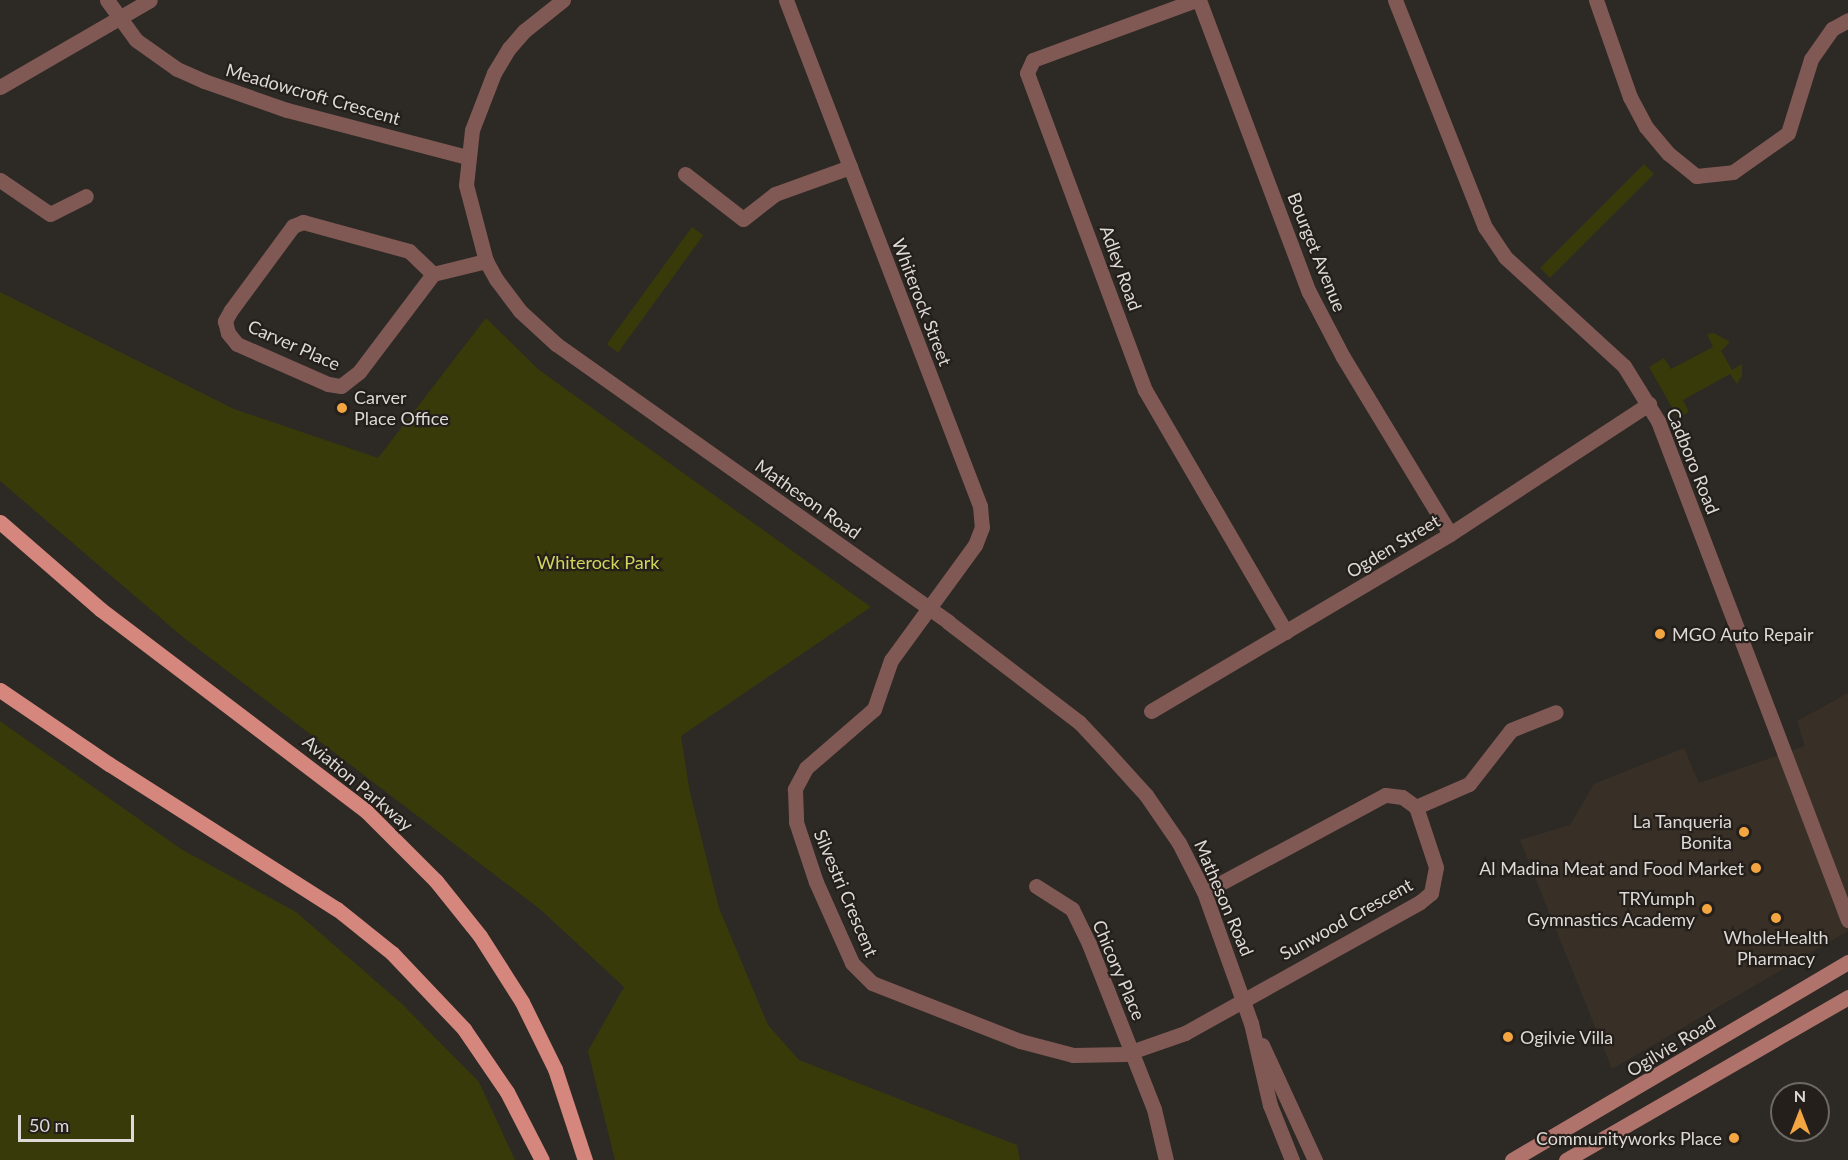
<!DOCTYPE html>
<style>
body{margin:0}
#map{position:relative;width:1848px;height:1160px;overflow:hidden;background:#2d2924;font-family:Lato,sans-serif}
div>[style]{position:absolute}
[style*='--x']{left:calc(var(--x)*1px);top:calc(var(--y)*1px);width:calc(var(--w)*1px);rotate:calc(var(--a)*1deg)}
.built>*{inset:0;background:#383026}
.green>*{inset:0;background:#393a0a;transform-origin:0 0}
.minor>*{height:15px;margin:-7.5px;padding:0 7.5px;transform-origin:7.5px;border-radius:7.5px;background:#805955}
.tertiary>*{height:15px;margin:-7.5px;padding:0 7.5px;transform-origin:7.5px;border-radius:7.5px;background:#805955}
.secondary>*{height:15px;margin:-7.5px;padding:0 7.5px;transform-origin:7.5px;border-radius:7.5px;background:#b0736c}
.primary>*{height:15px;margin:-7.5px;padding:0 7.5px;transform-origin:7.5px;border-radius:7.5px;background:#d5877e}
.dots>*{width:16px;height:16px;translate:-50% -50%;box-sizing:border-box;border:3px solid #241f1a;border-radius:50%}
span{translate:-50% -50%;white-space:nowrap;text-align:center;line-height:1.15;-webkit-text-stroke:4.5px #241f1a;paint-order:stroke}
.street-label{font-size:18px;color:#dcd9d6}
.poi-label{font-size:18px;color:#dcd9d6}
.left{translate:0 -50%;text-align:left}
.right{translate:-100% -50%;text-align:right}
.park-label{font-size:18px;color:#d2d559}
.north{position:absolute;left:1770px;top:1082px;width:60px;height:60px;box-sizing:border-box;background:#241f1a;border:2px solid #6e6965;border-radius:50%;rotate:0deg;font-size:16px;font-weight:700;line-height:24px;text-align:center;color:#dcd9d6}
.north::after{content:'';display:block;margin:auto;width:21px;height:27px;background:#f2a540;clip-path:polygon(50% 0,100% 100%,50% 72%,0 100%)}
.scale{position:absolute;left:18px;top:1115px;width:116px;height:27px;box-sizing:border-box;border:3px solid #dcd9d6;border-top:0;padding-left:8px;font-size:18px;line-height:21px;white-space:nowrap;color:#dcd9d6;-webkit-text-stroke:4px #241f1a;paint-order:stroke}
</style>
<div id="map">
<div class="built">
<div style="clip-path:polygon(1848px 693px,1848px 931px,1612px 1069px,1520px 840px,1570px 825px,1594px 784px,1684px 748px,1699px 783px,1805px 746px,1797px 721px)"></div>
</div>
<div class="green">
<div style="left:1644px;top:164px;width:14px;height:147px;rotate:45deg"></div>
<div style="left:692px;top:227px;width:14px;height:145px;rotate:36deg"></div>
<div style="clip-path:polygon(0 292px,234px 409px,378px 458px,486px 318px,539px 370px,871px 607px,681px 736px,690px 793px,719px 908px,768px 1025px,799px 1060px,1017px 1145px,1020px 1160px,615px 1160px,588px 1051px,624px 987px,541px 910px,184px 638px,0 481px)"></div>
<div style="clip-path:polygon(1714px 333px,1730px 342px,1721px 351px,1732px 370px,1742px 364px,1742px 376px,1737px 384px,1730px 374px,1683px 400px,1689px 412px,1678px 418px,1649px 367px,1664px 358px,1671px 369px,1713px 347px,1707px 334px)"></div>
<div style="clip-path:polygon(0 721px,181px 849px,296px 912px,401px 1003px,479px 1082px,515px 1160px,0 1160px)"></div>
</div>
<div class="minor">
<div style="--x:107;--y:0;--w:49;--a:54.1"></div>
<div style="--x:136;--y:40;--w:50;--a:35.3"></div>
<div style="--x:177;--y:69;--w:30;--a:24"></div>
<div style="--x:204;--y:81;--w:88;--a:19.3"></div>
<div style="--x:287;--y:110;--w:186;--a:14.6"></div>
<div style="--x:786;--y:0;--w:542;--a:69.02"></div>
<div style="--x:980;--y:506;--w:21;--a:85"></div>
<div style="--x:982;--y:527;--w:19;--a:111"></div>
<div style="--x:975;--y:545;--w:142;--a:126.1"></div>
<div style="--x:891;--y:660;--w:52;--a:109.1"></div>
<div style="--x:874;--y:709;--w:90;--a:139.1"></div>
<div style="--x:806;--y:768;--w:24;--a:118"></div>
<div style="--x:795;--y:789;--w:33;--a:88"></div>
<div style="--x:796;--y:822;--w:63;--a:71.6"></div>
<div style="--x:816;--y:882;--w:89;--a:66"></div>
<div style="--x:852;--y:963;--w:28;--a:45"></div>
<div style="--x:872;--y:983;--w:159;--a:21.4"></div>
<div style="--x:1020;--y:1041;--w:55;--a:14.8"></div>
<div style="--x:1073;--y:1055;--w:52;--a:-1.1"></div>
<div style="--x:1125;--y:1054;--w:64;--a:-19.3"></div>
<div style="--x:1185;--y:1033;--w:269;--a:-29.1"></div>
<div style="--x:1420;--y:902;--w:14;--a:-39"></div>
<div style="--x:1431;--y:893;--w:26;--a:-79"></div>
<div style="--x:1436;--y:867;--w:63;--a:-108.4"></div>
<div style="--x:1416;--y:807;--w:17;--a:-144"></div>
<div style="--x:1402;--y:797;--w:17;--a:-173"></div>
<div style="--x:1385;--y:795;--w:205;--a:151.8"></div>
<div style="--x:1196;--y:0;--w:174;--a:159.8"></div>
<div style="--x:1033;--y:60;--w:14;--a:115"></div>
<div style="--x:1027;--y:73;--w:338;--a:69.6"></div>
<div style="--x:1145;--y:390;--w:280;--a:59.8"></div>
<div style="--x:1199;--y:0;--w:312;--a:69.4"></div>
<div style="--x:1309;--y:292;--w:73;--a:62.4"></div>
<div style="--x:1343;--y:357;--w:207;--a:58.8"></div>
<div style="--x:1395;--y:0;--w:244;--a:68.4"></div>
<div style="--x:1485;--y:227;--w:36;--a:56"></div>
<div style="--x:1505;--y:257;--w:161;--a:42.5"></div>
<div style="--x:1624;--y:366;--w:65;--a:58.3"></div>
<div style="--x:1658;--y:421;--w:534;--a:69.16"></div>
<div style="--x:1596;--y:0;--w:103;--a:70.7"></div>
<div style="--x:1630;--y:97;--w:34;--a:62"></div>
<div style="--x:1646;--y:127;--w:35;--a:50"></div>
<div style="--x:1669;--y:154;--w:35;--a:39"></div>
<div style="--x:1696;--y:176;--w:37;--a:-6"></div>
<div style="--x:1733;--y:172;--w:67;--a:-35.3"></div>
<div style="--x:1788;--y:133;--w:77;--a:-72.7"></div>
<div style="--x:1811;--y:59;--w:37;--a:-55"></div>
<div style="--x:1832;--y:29;--w:18;--a:-29"></div>
<div style="--x:0;--y:87;--w:173;--a:-30.1"></div>
<div style="--x:685;--y:174;--w:73;--a:37.8"></div>
<div style="--x:743;--y:219;--w:41;--a:-38"></div>
<div style="--x:775;--y:194;--w:80;--a:-19.8"></div>
<div style="--x:0;--y:180;--w:60;--a:34.2"></div>
<div style="--x:50;--y:214;--w:40;--a:-26.6"></div>
<div style="--x:433;--y:274;--w:33;--a:-136"></div>
<div style="--x:409;--y:251;--w:110;--a:-164.7"></div>
<div style="--x:303;--y:222;--w:11;--a:158"></div>
<div style="--x:293;--y:226;--w:104;--a:126.4"></div>
<div style="--x:231;--y:310;--w:13;--a:119"></div>
<div style="--x:225;--y:321;--w:12;--a:76"></div>
<div style="--x:228;--y:333;--w:14;--a:51"></div>
<div style="--x:237;--y:344;--w:99;--a:23.7"></div>
<div style="--x:328;--y:384;--w:13;--a:9"></div>
<div style="--x:341;--y:386;--w:23;--a:-38"></div>
<div style="--x:359;--y:372;--w:123;--a:-52.9"></div>
<div style="--x:433;--y:274;--w:55;--a:-13.8"></div>
<div style="--x:1151;--y:711;--w:347;--a:-30.6"></div>
<div style="--x:1450;--y:534;--w:238;--a:-33.2"></div>
<div style="--x:1416;--y:807;--w:58;--a:-23.5"></div>
<div style="--x:1469;--y:784;--w:68;--a:-52.1"></div>
<div style="--x:1511;--y:730;--w:48;--a:-21.8"></div>
<div style="--x:1036;--y:886;--w:43;--a:32.6"></div>
<div style="--x:1072;--y:909;--w:39;--a:64"></div>
<div style="--x:1089;--y:944;--w:177;--a:68.5"></div>
<div style="--x:1154;--y:1109;--w:52;--a:76.8"></div>
</div>
<div class="tertiary">
<div style="--x:563;--y:0;--w:50;--a:141.5"></div>
<div style="--x:524;--y:31;--w:23;--a:131"></div>
<div style="--x:509;--y:48;--w:29;--a:121"></div>
<div style="--x:494;--y:73;--w:61;--a:111.1"></div>
<div style="--x:472;--y:130;--w:55;--a:96.2"></div>
<div style="--x:466;--y:185;--w:79;--a:75.3"></div>
<div style="--x:486;--y:261;--w:21;--a:61"></div>
<div style="--x:496;--y:279;--w:40;--a:53"></div>
<div style="--x:520;--y:311;--w:49;--a:42.5"></div>
<div style="--x:556;--y:344;--w:481;--a:35.3"></div>
<div style="--x:948;--y:622;--w:165;--a:37.4"></div>
<div style="--x:1079;--y:722;--w:41;--a:47"></div>
<div style="--x:1107;--y:752;--w:58;--a:47.8"></div>
<div style="--x:1146;--y:795;--w:58;--a:55.5"></div>
<div style="--x:1179;--y:843;--w:55;--a:63"></div>
<div style="--x:1204;--y:892;--w:139;--a:70.3"></div>
<div style="--x:1251;--y:1023;--w:84;--a:77"></div>
<div style="--x:1270;--y:1105;--w:59;--a:68.2"></div>
<div style="--x:1262;--y:1045;--w:127;--a:65.3"></div>
</div>
<div class="secondary">
<div style="--x:1512;--y:1160;--w:390;--a:-30.5"></div>
<div style="--x:1566;--y:1160;--w:326;--a:-30"></div>
</div>
<div class="primary">
<div style="--x:0;--y:522;--w:133;--a:41"></div>
<div style="--x:100;--y:609;--w:334;--a:37.2"></div>
<div style="--x:366;--y:811;--w:99;--a:45"></div>
<div style="--x:436;--y:881;--w:70;--a:51.3"></div>
<div style="--x:480;--y:936;--w:78;--a:57.5"></div>
<div style="--x:522;--y:1002;--w:75;--a:63.8"></div>
<div style="--x:555;--y:1069;--w:96;--a:71.8"></div>
<div style="--x:0;--y:690;--w:132;--a:34.2"></div>
<div style="--x:109;--y:764;--w:270;--a:32.5"></div>
<div style="--x:337;--y:909;--w:70;--a:38.7"></div>
<div style="--x:392;--y:953;--w:105;--a:46.5"></div>
<div style="--x:464;--y:1029;--w:76;--a:55.7"></div>
<div style="--x:507;--y:1092;--w:76;--a:62.8"></div>
</div>
<div class="dots">
<div style="left:342px;top:408px;background:#f2a540"></div>
<div style="left:1660px;top:634px;background:#f2a540"></div>
<div style="left:1744px;top:832px;background:#f2a540"></div>
<div style="left:1756px;top:868px;background:#f2a540"></div>
<div style="left:1707px;top:909px;background:#f2a540"></div>
<div style="left:1776px;top:918px;background:#f2a540"></div>
<div style="left:1508px;top:1037px;background:#f2a540"></div>
<div style="left:1734px;top:1138px;background:#f2a540"></div>
</div>
<div class="street-label">
<span style="left:313px;top:94px;rotate:16deg">Meadowcroft Crescent</span>
<span style="left:1317px;top:252px;rotate:68deg">Bourget Avenue</span>
<span style="left:1121px;top:268px;rotate:70deg">Adley Road</span>
<span style="left:922px;top:302px;rotate:69deg">Whiterock Street</span>
<span style="left:294px;top:345px;rotate:24deg">Carver Place</span>
<span style="left:1693px;top:461px;rotate:68deg">Cadboro Road</span>
<span style="left:808px;top:499px;rotate:35deg">Matheson Road</span>
<span style="left:1393px;top:546px;rotate:-31deg">Ogden Street</span>
<span style="left:358px;top:783px;rotate:40deg">Aviation Parkway</span>
<span style="left:846px;top:893px;rotate:67deg">Silvestri Crescent</span>
<span style="left:1224px;top:898px;rotate:67deg">Matheson Road</span>
<span style="left:1346px;top:919px;rotate:-29deg">Sunwood Crescent</span>
<span style="left:1119px;top:970px;rotate:67deg">Chicory Place</span>
<span style="left:1671px;top:1046px;rotate:-31deg">Ogilvie Road</span>
</div>
<div class="poi-label">
<span class="left" style="left:354px;top:408px">Carver<br>Place Office</span>
<span class="left" style="left:1672px;top:634px">MGO Auto Repair</span>
<span class="right" style="left:1732px;top:832px">La Tanqueria<br>Bonita</span>
<span class="right" style="left:1744px;top:868px">Al Madina Meat and Food Market</span>
<span class="right" style="left:1695px;top:909px">TRYumph<br>Gymnastics Academy</span>
<span style="left:1776px;top:948px">WholeHealth<br>Pharmacy</span>
<span class="left" style="left:1520px;top:1037px">Ogilvie Villa</span>
<span class="right" style="left:1722px;top:1138px">Communityworks Place</span>
</div>
<div class="park-label">
<span style="left:598px;top:562px">Whiterock Park</span>
</div>
<div class="north">N</div>
<div class="scale">50 m</div>
</div>
